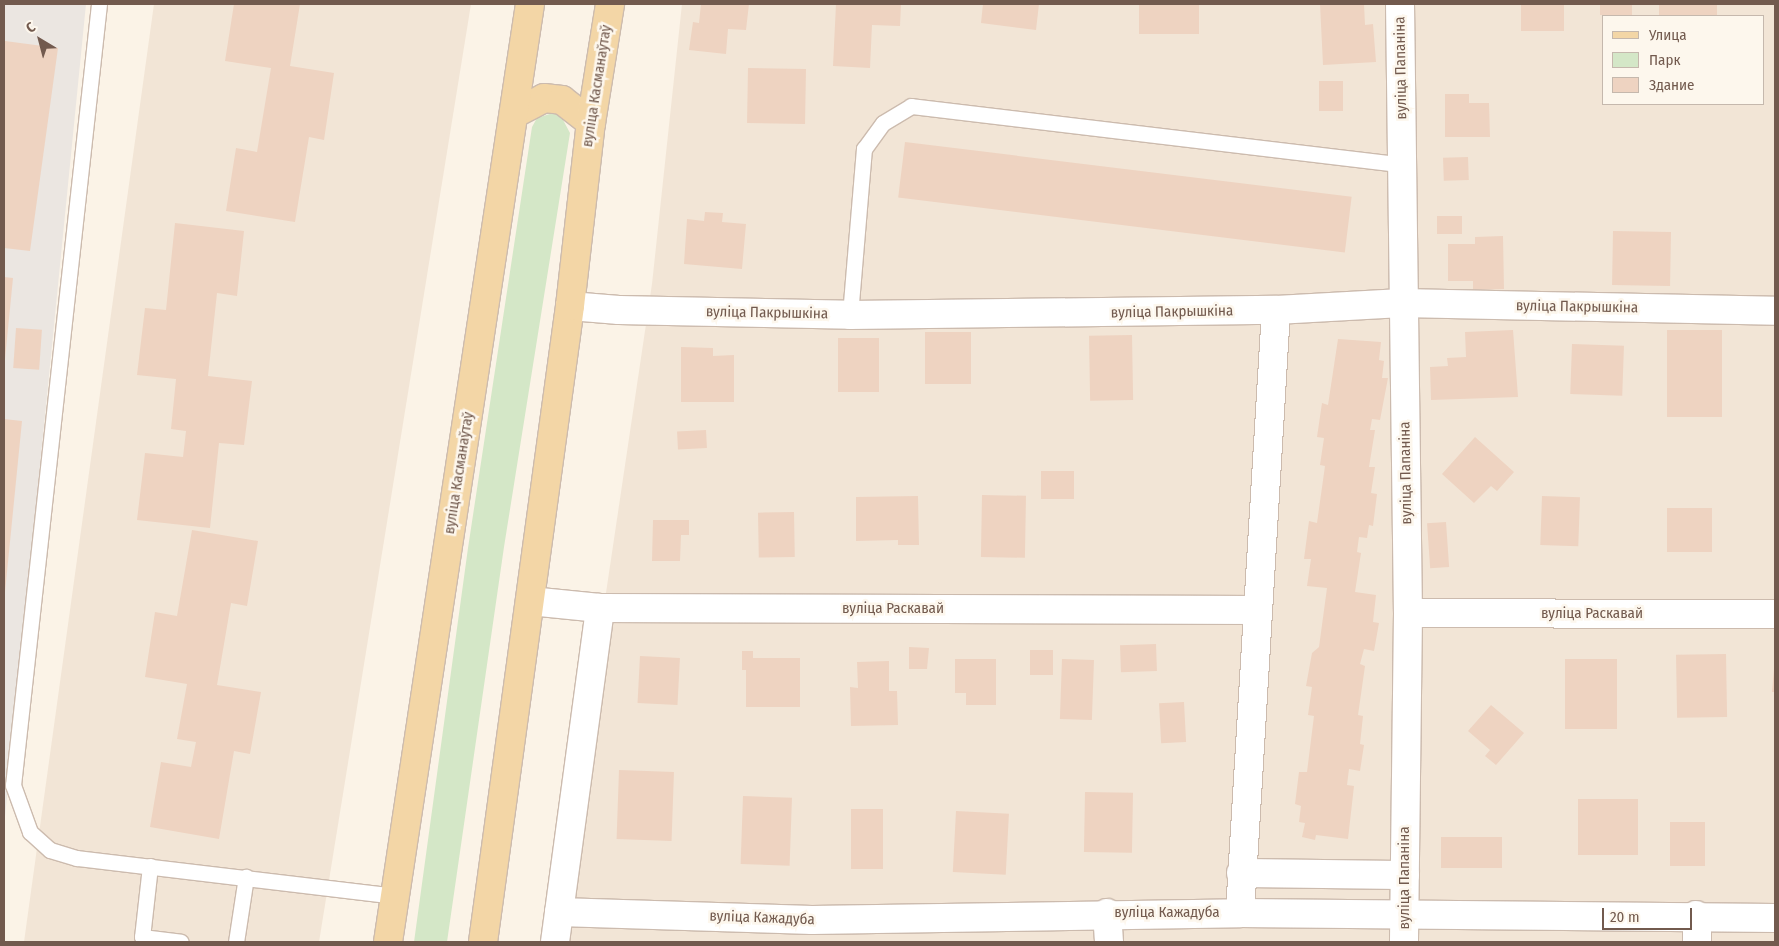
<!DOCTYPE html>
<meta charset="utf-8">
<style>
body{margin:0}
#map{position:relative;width:1779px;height:946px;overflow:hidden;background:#fbf3e7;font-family:"Fira Sans Condensed",sans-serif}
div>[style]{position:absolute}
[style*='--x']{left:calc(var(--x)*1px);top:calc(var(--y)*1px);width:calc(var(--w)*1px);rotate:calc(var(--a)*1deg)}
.residential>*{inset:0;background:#f2e5d6}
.industrial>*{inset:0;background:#ebe6e1}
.green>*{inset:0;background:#d4e7c7}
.building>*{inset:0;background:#eed3c1;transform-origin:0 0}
.roads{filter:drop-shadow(1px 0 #ccbbae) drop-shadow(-1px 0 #ccbbae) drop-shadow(0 1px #ccbbae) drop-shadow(0 -1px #ccbbae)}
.service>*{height:15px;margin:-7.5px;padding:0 7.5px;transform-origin:7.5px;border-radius:7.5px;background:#fff}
.minor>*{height:28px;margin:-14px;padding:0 14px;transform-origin:14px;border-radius:14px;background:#fff}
.primary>*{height:28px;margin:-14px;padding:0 14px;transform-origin:14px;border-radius:14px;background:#f3d6a6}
span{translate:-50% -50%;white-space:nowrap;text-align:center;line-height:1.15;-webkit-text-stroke:5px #fdf7ed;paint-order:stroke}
.street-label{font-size:15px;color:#725a4e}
.frame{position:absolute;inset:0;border:5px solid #725a4e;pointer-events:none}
.legend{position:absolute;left:1602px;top:15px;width:162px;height:90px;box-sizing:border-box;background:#fdf7ed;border:1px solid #c5b8ad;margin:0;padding:6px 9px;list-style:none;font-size:15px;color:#725a4e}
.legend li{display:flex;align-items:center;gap:10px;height:25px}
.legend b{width:25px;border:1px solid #c5b8ad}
.north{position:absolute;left:15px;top:15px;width:50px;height:50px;-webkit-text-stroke:4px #fdf7ed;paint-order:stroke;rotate:323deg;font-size:14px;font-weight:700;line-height:20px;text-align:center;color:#725a4e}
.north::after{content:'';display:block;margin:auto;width:18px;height:22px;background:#725a4e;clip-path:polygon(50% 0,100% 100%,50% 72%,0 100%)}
.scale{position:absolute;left:1602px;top:908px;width:90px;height:22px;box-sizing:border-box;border:2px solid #725a4e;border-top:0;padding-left:6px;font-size:15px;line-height:18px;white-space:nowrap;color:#725a4e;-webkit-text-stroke:4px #fdf7ed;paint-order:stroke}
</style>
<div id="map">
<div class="residential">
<div style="clip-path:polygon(154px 4px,471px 4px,319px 942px,24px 942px)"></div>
<div style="clip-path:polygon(evenodd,682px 4px,1775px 4px,1775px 942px,554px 942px,652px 284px,682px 4px,1603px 16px,1763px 16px,1763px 104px,1603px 104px,1603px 16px)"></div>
</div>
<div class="industrial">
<div style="clip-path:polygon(4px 4px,86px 4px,4px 827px)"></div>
</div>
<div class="green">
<div style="clip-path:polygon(553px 113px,562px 118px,570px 133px,504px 547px,447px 942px,414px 942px,468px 548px,532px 127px,537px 118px)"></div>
</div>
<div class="building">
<div style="clip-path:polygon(234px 4px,300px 4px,290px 66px,334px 73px,324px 140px,309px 137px,295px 222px,226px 211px,236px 148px,257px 152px,271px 68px,225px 61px)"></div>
<div style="clip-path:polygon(701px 4px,749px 4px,746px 30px,728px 29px,726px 54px,689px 50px,693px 22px,699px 23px)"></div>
<div style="clip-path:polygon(836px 4px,901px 4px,900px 26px,872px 25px,870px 68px,833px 66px)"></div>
<div style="clip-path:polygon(983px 4px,1039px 4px,1036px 30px,981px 23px)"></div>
<div style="left:1139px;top:4px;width:60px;height:30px"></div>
<div style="clip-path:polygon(1320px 4px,1364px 4px,1365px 25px,1373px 24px,1376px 62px,1323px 65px)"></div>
<div style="left:1521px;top:4px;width:43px;height:27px"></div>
<div style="left:1600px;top:4px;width:32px;height:11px"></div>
<div style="left:1659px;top:4px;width:58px;height:12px"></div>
<div style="clip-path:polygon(5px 41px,58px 48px,30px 251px,4px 248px)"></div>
<div style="left:748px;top:68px;width:58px;height:55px;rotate:1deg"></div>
<div style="left:1319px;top:81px;width:24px;height:30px"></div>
<div style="clip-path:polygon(1445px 94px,1469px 94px,1469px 103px,1489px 103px,1490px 137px,1445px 137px)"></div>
<div style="left:905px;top:142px;width:450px;height:56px;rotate:7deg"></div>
<div style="left:1468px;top:157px;width:23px;height:25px;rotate:88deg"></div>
<div style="clip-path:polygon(705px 212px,723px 213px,722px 222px,746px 224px,742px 269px,684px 264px,687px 219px,704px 221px)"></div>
<div style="left:1437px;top:216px;width:25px;height:18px"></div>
<div style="clip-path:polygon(175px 223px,244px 231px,237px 296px,217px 293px,208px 376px,252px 381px,244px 445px,219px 443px,210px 528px,137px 520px,145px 453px,183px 457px,186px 431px,171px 429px,176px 379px,137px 375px,145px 308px,166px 310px)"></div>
<div style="left:1613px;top:231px;width:58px;height:54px;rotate:1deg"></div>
<div style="clip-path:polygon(1503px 236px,1504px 289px,1473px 290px,1473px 281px,1448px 281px,1448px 244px,1475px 244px,1475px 237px)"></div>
<div style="clip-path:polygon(4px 277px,13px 278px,5px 359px,4px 359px)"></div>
<div style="left:16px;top:328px;width:26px;height:40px;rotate:4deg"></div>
<div style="clip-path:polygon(1513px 330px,1518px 397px,1431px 400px,1430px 367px,1448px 366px,1447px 358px,1466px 357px,1465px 332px)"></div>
<div style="left:1667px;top:330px;width:55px;height:87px"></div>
<div style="left:925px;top:332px;width:46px;height:52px"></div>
<div style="left:1132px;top:335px;width:65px;height:43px;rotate:89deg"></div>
<div style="left:838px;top:338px;width:41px;height:54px"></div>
<div style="clip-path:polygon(1338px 339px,1381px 342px,1379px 360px,1384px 361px,1382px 378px,1388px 378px,1380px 420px,1372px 419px,1370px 430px,1375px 430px,1369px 467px,1375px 467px,1371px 493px,1377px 494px,1373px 526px,1369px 525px,1367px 538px,1359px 537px,1357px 552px,1361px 553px,1355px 592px,1376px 595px,1373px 622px,1379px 623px,1374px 651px,1364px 649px,1360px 664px,1365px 666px,1358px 715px,1363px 716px,1360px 744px,1364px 745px,1360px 771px,1349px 769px,1347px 785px,1354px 786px,1348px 839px,1316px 835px,1315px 840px,1302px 837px,1305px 823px,1299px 822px,1301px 806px,1295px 804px,1299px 772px,1307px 772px,1314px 716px,1308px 715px,1312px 687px,1306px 686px,1312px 653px,1319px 647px,1327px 588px,1307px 586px,1311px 559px,1304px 559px,1309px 521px,1317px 523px,1325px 466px,1320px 465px,1324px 438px,1317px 437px,1322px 403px,1328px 405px)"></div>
<div style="left:1572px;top:344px;width:52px;height:50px;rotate:2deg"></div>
<div style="clip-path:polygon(681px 347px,713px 348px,713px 356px,734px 355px,734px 402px,681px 402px)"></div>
<div style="clip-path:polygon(4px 419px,22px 421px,5px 592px,4px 592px)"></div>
<div style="left:706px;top:430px;width:18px;height:29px;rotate:87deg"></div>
<div style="clip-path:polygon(1475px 437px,1514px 472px,1497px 491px,1491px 486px,1474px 503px,1442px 474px)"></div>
<div style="left:1041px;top:471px;width:33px;height:28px"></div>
<div style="left:982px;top:495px;width:44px;height:62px;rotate:1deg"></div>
<div style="clip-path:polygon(918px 496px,919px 545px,898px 545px,898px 540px,856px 541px,856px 497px)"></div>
<div style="left:1542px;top:496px;width:38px;height:49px;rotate:2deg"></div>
<div style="left:1667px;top:508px;width:45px;height:44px"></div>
<div style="left:794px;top:512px;width:45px;height:36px;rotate:89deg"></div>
<div style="clip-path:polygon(653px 520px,689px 520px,689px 535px,681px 535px,680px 561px,652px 561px)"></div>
<div style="left:1446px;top:522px;width:45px;height:19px;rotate:86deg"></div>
<div style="clip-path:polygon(192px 530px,258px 541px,247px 606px,231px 603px,217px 685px,261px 692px,250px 754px,234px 751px,219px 839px,150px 827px,161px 762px,191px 767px,196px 742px,177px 739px,187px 684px,145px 677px,155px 612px,177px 616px)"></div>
<div style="left:1156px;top:644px;width:27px;height:36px;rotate:88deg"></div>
<div style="clip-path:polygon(909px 647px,929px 648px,927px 669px,909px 669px)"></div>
<div style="left:1030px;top:650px;width:23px;height:25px"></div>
<div style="clip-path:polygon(742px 651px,753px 651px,753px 658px,800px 658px,800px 707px,746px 707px,746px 670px,742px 670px)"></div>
<div style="left:1726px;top:654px;width:63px;height:50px;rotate:89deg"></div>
<div style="left:640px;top:656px;width:40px;height:47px;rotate:3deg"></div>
<div style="clip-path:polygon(955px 659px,996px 659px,996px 705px,966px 705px,966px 693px,955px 693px)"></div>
<div style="left:1062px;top:659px;width:32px;height:60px;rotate:2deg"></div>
<div style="left:1565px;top:659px;width:52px;height:70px"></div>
<div style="clip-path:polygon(889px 661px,889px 691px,897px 691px,898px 725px,851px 726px,850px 687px,858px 688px,857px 662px)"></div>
<div style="clip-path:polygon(1774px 669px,1775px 669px,1775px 692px,1772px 692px)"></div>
<div style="left:1184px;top:702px;width:40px;height:25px;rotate:87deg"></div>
<div style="clip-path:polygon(1491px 705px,1524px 733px,1496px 765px,1485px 756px,1490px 750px,1468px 731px)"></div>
<div style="left:619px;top:770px;width:55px;height:69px;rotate:2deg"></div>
<div style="left:1085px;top:792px;width:48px;height:60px;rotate:1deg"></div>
<div style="left:743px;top:796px;width:49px;height:68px;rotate:2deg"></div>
<div style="left:1578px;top:799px;width:60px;height:56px"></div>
<div style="left:851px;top:809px;width:32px;height:60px"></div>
<div style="left:956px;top:811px;width:53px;height:61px;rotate:3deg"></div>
<div style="left:1705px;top:822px;width:44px;height:35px;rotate:90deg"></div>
<div style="left:1441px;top:837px;width:61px;height:31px"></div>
</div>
<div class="roads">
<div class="service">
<div style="--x:99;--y:4;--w:786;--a:96.28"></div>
<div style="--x:13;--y:785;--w:50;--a:70.1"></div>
<div style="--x:30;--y:832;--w:27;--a:42"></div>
<div style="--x:50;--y:850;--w:28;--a:17"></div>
<div style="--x:77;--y:858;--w:320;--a:6.8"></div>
<div style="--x:850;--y:315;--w:167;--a:-85.2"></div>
<div style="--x:864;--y:149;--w:32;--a:-54"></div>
<div style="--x:883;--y:123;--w:33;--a:-31"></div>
<div style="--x:911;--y:106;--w:496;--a:6.8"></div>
<div style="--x:150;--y:866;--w:71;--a:96.4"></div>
<div style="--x:142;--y:937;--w:39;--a:7"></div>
<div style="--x:236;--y:942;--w:66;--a:-81.3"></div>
</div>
<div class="minor">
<div style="--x:1400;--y:4;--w:609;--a:89.25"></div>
<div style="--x:1408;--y:613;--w:329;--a:90.7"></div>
<div style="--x:570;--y:306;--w:49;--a:4.7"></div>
<div style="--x:619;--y:310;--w:231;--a:1.2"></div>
<div style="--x:850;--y:315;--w:426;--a:-0.7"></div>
<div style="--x:1276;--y:310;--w:126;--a:-3.2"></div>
<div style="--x:1402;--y:303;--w:373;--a:1.2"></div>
<div style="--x:530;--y:601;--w:70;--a:5.7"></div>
<div style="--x:600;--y:608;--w:656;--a:0.17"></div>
<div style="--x:1408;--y:613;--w:367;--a:0.2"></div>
<div style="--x:1241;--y:873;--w:164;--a:0.7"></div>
<div style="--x:559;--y:912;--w:253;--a:1.8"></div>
<div style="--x:812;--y:920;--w:428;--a:-0.9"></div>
<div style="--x:1240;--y:913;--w:535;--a:0.54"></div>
<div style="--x:1107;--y:913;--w:29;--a:86"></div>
<div style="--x:1240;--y:913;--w:604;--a:-86.58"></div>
<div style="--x:1696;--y:915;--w:27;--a:88"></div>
<div style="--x:555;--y:942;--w:337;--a:-82.3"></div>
</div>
<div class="primary">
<div style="--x:514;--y:114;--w:34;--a:-28"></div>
<div style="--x:544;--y:98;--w:18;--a:6"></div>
<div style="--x:562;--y:100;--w:37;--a:38"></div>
<div style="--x:388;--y:942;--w:949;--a:-81.39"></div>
<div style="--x:483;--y:942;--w:642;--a:-82.21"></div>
<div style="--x:570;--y:306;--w:184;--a:-83.5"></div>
<div style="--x:591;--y:123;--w:121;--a:-80.9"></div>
</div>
</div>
<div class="street-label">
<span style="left:1401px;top:68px;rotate:-91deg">вуліца Папаніна</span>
<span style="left:597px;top:86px;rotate:-81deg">вуліца Касманаўтаў</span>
<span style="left:1577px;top:307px;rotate:1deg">вуліца Пакрышкіна</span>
<span style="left:1172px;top:312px;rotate:-1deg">вуліца Пакрышкіна</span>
<span style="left:767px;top:313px;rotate:1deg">вуліца Пакрышкіна</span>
<span style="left:459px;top:473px;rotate:-81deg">вуліца Касманаўтаў</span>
<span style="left:1406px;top:473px;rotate:-91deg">вуліца Папаніна</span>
<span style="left:893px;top:609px">вуліца Раскавай</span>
<span style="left:1592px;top:614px">вуліца Раскавай</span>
<span style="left:1405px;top:878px;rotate:-90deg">вуліца Папаніна</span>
<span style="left:1167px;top:913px">вуліца Кажадуба</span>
<span style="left:762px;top:918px;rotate:2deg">вуліца Кажадуба</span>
</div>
<div class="frame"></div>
<ul class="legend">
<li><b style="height:6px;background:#f3d6a6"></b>Улица</li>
<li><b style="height:14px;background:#d4e7c7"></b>Парк</li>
<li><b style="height:14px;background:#eed3c1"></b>Здание</li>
</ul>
<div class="north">С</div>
<div class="scale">20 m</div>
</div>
